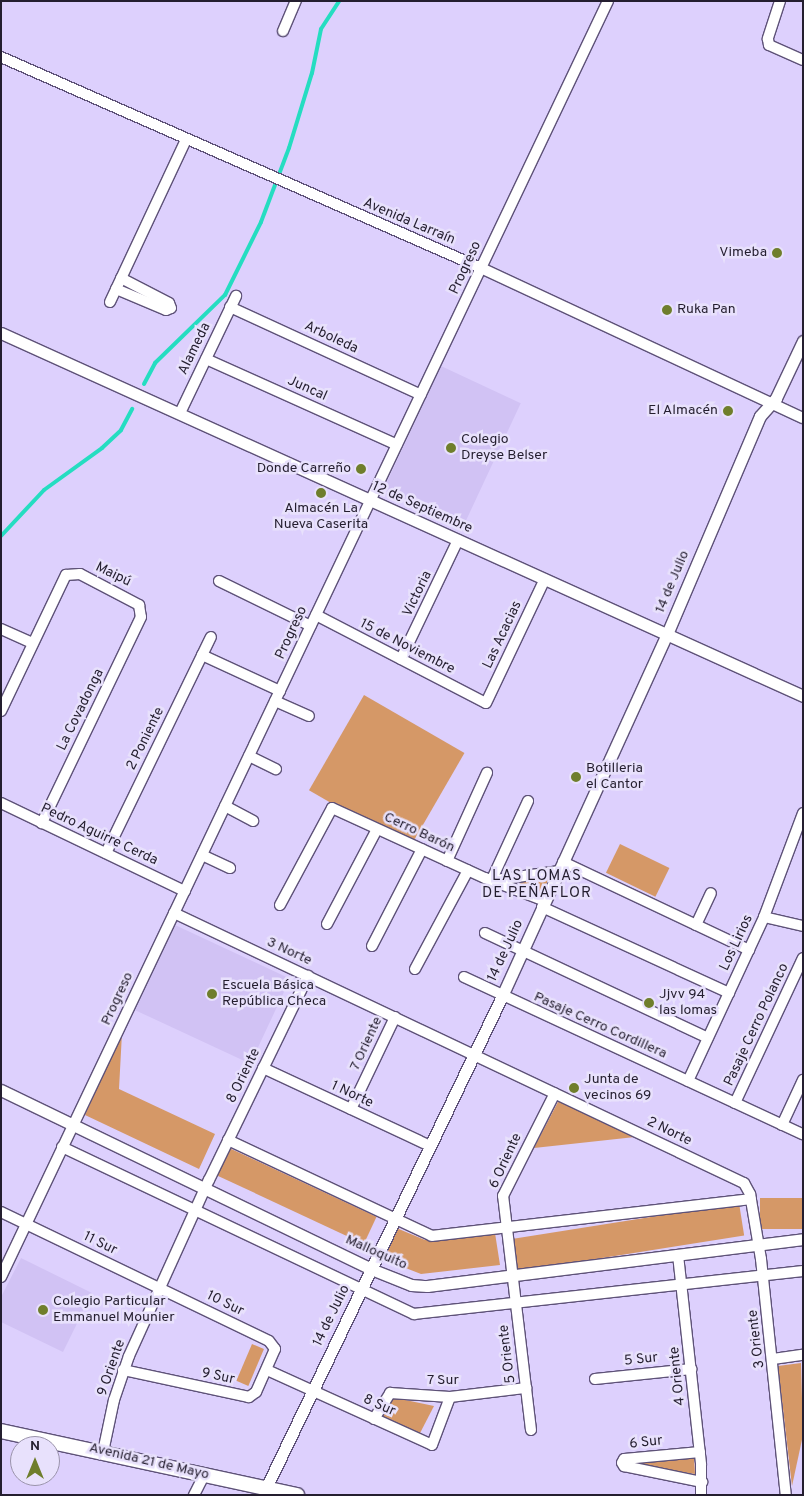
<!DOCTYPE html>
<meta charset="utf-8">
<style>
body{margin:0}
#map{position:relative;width:804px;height:1496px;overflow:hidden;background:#ddd0fd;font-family:Overpass,sans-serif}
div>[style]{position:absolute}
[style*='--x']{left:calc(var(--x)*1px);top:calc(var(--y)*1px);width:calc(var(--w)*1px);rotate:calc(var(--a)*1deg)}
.built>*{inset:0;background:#d1c2f4;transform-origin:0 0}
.green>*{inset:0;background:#d59867;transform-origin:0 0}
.stream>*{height:4px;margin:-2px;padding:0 2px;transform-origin:2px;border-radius:2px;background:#25ddc1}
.roads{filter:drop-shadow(1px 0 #5e5278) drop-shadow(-1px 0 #5e5278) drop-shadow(0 1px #5e5278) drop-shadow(0 -1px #5e5278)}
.minor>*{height:10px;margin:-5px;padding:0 5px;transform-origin:5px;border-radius:5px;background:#fff}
.tertiary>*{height:11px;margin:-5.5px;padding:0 5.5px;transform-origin:5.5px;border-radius:5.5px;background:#fff}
.secondary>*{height:14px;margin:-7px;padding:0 7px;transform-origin:7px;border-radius:7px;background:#fff}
.dots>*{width:14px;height:14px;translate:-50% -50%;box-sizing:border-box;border:2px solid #e8e1fc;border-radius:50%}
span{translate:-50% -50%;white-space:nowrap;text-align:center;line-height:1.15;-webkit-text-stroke:5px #e8e1fc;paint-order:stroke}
.street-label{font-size:14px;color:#241e2f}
.poi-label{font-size:14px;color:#241e2f}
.right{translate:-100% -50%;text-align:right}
.left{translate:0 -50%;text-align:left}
.neighbourhood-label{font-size:15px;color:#241e2f;letter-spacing:1px}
.frame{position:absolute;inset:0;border:2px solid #241e2f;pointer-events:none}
.north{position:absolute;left:10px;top:1436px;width:50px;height:50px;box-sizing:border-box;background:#e8e1fc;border:1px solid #9a93aa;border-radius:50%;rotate:0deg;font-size:14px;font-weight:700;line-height:20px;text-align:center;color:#241e2f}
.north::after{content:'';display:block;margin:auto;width:18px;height:22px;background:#6f7e2c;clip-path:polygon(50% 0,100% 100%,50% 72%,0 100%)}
</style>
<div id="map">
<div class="built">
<div style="left:441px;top:366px;width:88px;height:140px;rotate:25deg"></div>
<div style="left:175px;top:925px;width:127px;height:94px;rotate:25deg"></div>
<div style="clip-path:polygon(21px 1258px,92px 1293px,63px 1352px,1px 1322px,1px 1297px)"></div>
</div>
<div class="green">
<div style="left:364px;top:695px;width:116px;height:110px;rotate:30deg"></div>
<div style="left:620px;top:844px;width:55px;height:32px;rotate:26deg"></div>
<div style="clip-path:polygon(550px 877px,542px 894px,519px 883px)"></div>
<div style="clip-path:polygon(122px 1033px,119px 1089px,215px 1134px,199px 1169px,85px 1115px)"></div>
<div style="clip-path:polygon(560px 1098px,635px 1137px,534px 1148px)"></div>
<div style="left:227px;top:1147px;width:165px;height:30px;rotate:25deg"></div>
<div style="left:803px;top:1198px;width:31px;height:43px;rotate:90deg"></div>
<div style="left:739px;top:1203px;width:33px;height:230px;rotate:81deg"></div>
<div style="clip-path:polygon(394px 1227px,425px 1240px,495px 1233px,500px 1265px,421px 1274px,380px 1258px)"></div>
<div style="left:252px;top:1344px;width:13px;height:40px;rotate:23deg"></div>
<div style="clip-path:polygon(801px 1363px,803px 1435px,792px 1486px,778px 1366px)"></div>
<div style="clip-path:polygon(391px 1397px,434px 1406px,418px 1437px,378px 1419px)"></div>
<div style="clip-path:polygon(694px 1456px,695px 1474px,630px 1464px)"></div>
</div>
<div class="stream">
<div style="--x:144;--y:384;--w:24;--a:-62"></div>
<div style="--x:155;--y:363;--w:98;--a:-44.2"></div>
<div style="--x:225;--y:295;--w:81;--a:-63.7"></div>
<div style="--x:261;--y:222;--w:79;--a:-69.3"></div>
<div style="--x:289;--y:148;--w:78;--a:-73"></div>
<div style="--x:312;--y:73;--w:45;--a:-78.4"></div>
<div style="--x:321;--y:29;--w:33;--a:-57"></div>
<div style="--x:1;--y:536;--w:63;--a:-46.9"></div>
<div style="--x:44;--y:490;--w:72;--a:-35.9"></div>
<div style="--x:102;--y:448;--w:26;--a:-43"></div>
<div style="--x:121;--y:430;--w:24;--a:-62"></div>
</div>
<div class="roads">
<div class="minor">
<div style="--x:780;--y:1;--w:40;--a:108"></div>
<div style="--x:768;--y:39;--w:6;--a:81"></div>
<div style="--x:769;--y:45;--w:37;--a:24"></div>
<div style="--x:283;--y:31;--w:33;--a:-67"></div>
<div style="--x:1;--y:57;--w:524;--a:23.73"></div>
<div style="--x:481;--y:268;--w:355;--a:25"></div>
<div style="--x:116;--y:289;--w:54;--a:22.8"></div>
<div style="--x:166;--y:310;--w:5;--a:-22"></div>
<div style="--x:171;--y:308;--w:5;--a:-112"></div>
<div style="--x:169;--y:303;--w:54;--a:-152.5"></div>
<div style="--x:110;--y:302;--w:179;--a:-64.9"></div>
<div style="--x:230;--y:307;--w:210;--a:24.7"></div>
<div style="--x:206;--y:359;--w:209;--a:24.2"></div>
<div style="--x:180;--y:413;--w:130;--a:-64.4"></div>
<div style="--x:219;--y:581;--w:102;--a:26.1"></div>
<div style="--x:316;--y:615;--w:191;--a:27.4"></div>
<div style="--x:486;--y:703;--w:137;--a:-64.6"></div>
<div style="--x:1;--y:629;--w:34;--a:24"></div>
<div style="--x:202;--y:655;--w:86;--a:24.8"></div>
<div style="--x:401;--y:659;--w:132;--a:-64.4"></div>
<div style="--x:275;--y:701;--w:37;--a:24"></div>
<div style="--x:1;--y:711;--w:151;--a:-64.5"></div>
<div style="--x:66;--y:575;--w:14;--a:-4"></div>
<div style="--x:80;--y:574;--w:67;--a:27.7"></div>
<div style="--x:139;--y:605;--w:12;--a:81"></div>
<div style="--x:141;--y:617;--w:229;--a:115.7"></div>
<div style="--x:249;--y:756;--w:30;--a:26"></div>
<div style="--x:1;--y:803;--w:204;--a:25.6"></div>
<div style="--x:225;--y:806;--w:32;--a:28"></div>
<div style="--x:106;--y:853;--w:240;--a:-64.1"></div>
<div style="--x:202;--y:855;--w:31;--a:25"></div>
<div style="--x:447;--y:861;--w:97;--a:-65.6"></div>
<div style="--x:563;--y:862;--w:206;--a:25.3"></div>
<div style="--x:492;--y:879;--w:86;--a:-65.2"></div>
<div style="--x:496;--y:880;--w:64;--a:-8.1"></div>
<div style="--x:280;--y:905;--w:110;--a:-61.8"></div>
<div style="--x:332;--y:808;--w:168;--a:24.6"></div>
<div style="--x:485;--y:878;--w:64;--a:21"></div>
<div style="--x:542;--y:907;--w:206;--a:24.7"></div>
<div style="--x:174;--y:913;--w:631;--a:25.35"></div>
<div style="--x:744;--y:1183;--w:13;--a:61"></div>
<div style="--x:750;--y:1194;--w:66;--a:80.4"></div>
<div style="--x:761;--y:1259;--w:237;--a:84"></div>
<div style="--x:764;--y:917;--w:40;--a:13"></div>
<div style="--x:327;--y:924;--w:107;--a:-62.2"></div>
<div style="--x:696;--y:925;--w:35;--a:-65"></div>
<div style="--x:485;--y:933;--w:246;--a:25.2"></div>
<div style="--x:372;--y:946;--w:109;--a:-62.7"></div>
<div style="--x:415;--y:969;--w:112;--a:-61.8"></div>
<div style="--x:464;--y:977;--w:374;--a:24.9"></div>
<div style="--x:263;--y:1068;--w:184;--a:25"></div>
<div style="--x:688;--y:1081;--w:181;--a:-65.1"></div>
<div style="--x:764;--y:917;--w:111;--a:-69.4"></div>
<div style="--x:735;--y:1103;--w:160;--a:-64.9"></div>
<div style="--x:351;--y:1109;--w:102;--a:-64.4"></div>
<div style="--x:782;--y:1125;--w:50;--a:-65"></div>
<div style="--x:228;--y:1140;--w:225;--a:25.2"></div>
<div style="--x:432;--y:1236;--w:321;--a:-6.6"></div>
<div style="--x:62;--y:1147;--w:390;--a:25.4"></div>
<div style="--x:414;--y:1314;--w:391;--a:-6.3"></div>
<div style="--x:1;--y:1212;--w:297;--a:25.7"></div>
<div style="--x:269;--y:1341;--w:10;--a:53"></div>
<div style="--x:275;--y:1349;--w:47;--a:113.8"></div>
<div style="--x:256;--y:1392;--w:9;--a:144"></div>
<div style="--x:249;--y:1397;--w:129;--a:-167.9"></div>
<div style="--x:678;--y:1255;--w:211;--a:83.7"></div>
<div style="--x:701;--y:1465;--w:30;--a:90"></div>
<div style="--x:1;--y:1277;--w:1413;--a:-64.56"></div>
<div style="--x:773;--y:1359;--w:30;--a:-8"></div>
<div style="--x:267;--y:1370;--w:181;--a:24.4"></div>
<div style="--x:432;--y:1445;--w:51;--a:-69.4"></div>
<div style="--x:595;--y:1379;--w:97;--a:-5.9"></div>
<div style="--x:374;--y:1419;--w:31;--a:-58"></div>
<div style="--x:390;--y:1393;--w:60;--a:3.8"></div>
<div style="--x:450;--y:1397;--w:77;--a:-6.8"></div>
<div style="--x:531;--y:1430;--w:236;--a:-96.8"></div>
<div style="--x:503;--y:1196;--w:115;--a:-63.2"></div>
<div style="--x:103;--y:1452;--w:53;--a:-78.1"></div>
<div style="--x:114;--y:1400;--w:46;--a:-71.2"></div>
<div style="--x:129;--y:1356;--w:193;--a:-65.6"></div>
<div style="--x:209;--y:1180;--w:227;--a:-64.1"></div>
<div style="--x:700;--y:1452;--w:76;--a:174.7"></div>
<div style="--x:624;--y:1459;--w:4;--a:117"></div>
<div style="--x:622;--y:1463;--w:4;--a:56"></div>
<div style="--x:624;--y:1466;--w:80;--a:11.6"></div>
<div style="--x:194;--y:1495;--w:22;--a:-63"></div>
</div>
<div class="tertiary">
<div style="--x:1;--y:333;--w:880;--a:24.35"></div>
<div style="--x:1;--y:1090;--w:411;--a:25.8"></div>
<div style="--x:371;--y:1269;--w:43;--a:21.8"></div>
<div style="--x:411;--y:1285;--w:16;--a:4"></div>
<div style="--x:427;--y:1286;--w:379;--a:-7.1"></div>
<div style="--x:266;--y:1488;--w:546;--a:-64.37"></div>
<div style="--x:502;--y:996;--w:398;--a:-65.5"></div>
<div style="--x:667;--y:634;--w:237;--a:-66.9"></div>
<div style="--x:760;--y:416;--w:24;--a:-48"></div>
<div style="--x:776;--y:398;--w:63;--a:-64.7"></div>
</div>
<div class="secondary">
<div style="--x:1;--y:1431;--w:303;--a:12.2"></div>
</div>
</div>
<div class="dots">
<div style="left:777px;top:253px;background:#6f7e2c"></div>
<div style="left:667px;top:310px;background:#6f7e2c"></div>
<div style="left:728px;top:411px;background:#6f7e2c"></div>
<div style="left:451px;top:448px;background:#6f7e2c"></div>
<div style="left:361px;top:469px;background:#6f7e2c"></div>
<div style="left:321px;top:493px;background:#6f7e2c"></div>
<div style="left:576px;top:777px;background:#6f7e2c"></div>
<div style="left:212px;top:994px;background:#6f7e2c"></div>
<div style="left:649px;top:1003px;background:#6f7e2c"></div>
<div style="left:574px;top:1088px;background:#6f7e2c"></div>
<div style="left:43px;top:1310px;background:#6f7e2c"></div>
</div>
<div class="street-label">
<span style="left:409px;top:222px;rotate:23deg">Avenida Larraín</span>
<span style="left:466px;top:268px;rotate:-65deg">Progreso</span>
<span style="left:331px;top:338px;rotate:25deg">Arboleda</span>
<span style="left:195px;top:349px;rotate:-64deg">Alameda</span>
<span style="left:307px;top:389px;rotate:24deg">Juncal</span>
<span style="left:422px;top:508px;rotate:24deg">12 de Septiembre</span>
<span style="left:113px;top:575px;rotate:26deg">Maipú</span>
<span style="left:673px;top:582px;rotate:-67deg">14 de Julio</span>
<span style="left:418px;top:594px;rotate:-64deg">Victoria</span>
<span style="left:292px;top:633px;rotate:-65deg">Progreso</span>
<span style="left:503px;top:635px;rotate:-65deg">Las Acacias</span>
<span style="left:407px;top:647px;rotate:27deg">15 de Noviembre</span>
<span style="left:81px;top:710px;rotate:-64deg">La Covadonga</span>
<span style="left:146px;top:739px;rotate:-64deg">2 Poniente</span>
<span style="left:419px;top:833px;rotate:25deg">Cerro Barón</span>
<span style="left:99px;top:835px;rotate:25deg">Pedro Aguirre Cerda</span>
<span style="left:737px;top:943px;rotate:-65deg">Los Lirios</span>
<span style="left:506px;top:951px;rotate:-65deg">14 de Julio</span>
<span style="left:289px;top:952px;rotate:25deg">3 Norte</span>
<span style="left:118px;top:999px;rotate:-65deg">Progreso</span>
<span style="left:757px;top:1025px;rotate:-65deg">Pasaje Cerro Polanco</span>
<span style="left:600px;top:1026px;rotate:24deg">Pasaje Cerro Cordillera</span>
<span style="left:367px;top:1044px;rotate:-65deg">7 Oriente</span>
<span style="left:244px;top:1076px;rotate:-64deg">8 Oriente</span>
<span style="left:352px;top:1095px;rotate:25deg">1 Norte</span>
<span style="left:669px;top:1132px;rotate:26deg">2 Norte</span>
<span style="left:506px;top:1161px;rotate:-65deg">6 Oriente</span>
<span style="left:100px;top:1244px;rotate:26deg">11 Sur</span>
<span style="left:376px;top:1253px;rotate:24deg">Malloquito</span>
<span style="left:225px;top:1304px;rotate:26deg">10 Sur</span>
<span style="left:332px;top:1316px;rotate:-64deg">14 de Julio</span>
<span style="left:757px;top:1339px;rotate:-97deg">3 Oriente</span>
<span style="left:508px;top:1354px;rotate:-97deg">5 Oriente</span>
<span style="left:641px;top:1360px;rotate:-6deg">5 Sur</span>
<span style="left:112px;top:1368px;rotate:-71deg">9 Oriente</span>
<span style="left:678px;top:1376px;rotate:-96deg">4 Oriente</span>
<span style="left:218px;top:1377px;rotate:12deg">9 Sur</span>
<span style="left:443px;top:1381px">7 Sur</span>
<span style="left:379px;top:1406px;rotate:24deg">8 Sur</span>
<span style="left:646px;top:1443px;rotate:-6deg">6 Sur</span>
<span style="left:149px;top:1462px;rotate:13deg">Avenida 21 de Mayo</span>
</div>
<div class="poi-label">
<span class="right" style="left:767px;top:253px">Vimeba</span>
<span class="left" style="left:677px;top:310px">Ruka Pan</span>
<span class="right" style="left:718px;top:411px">El Almacén</span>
<span class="left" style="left:461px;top:448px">Colegio<br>Dreyse Belser</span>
<span class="right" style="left:351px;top:469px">Donde Carreño</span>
<span style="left:321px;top:517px">Almacén La<br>Nueva Caserita</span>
<span class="left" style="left:586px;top:777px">Botilleria<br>el Cantor</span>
<span class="left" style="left:222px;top:994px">Escuela Básica<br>República Checa</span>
<span class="left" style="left:659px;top:1003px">Jjvv 94<br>las lomas</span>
<span class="left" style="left:584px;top:1088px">Junta de<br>vecinos 69</span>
<span class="left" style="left:53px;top:1310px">Colegio Particular<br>Emmanuel Mounier</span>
</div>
<div class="neighbourhood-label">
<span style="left:537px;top:885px">LAS LOMAS<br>DE PEÑAFLOR</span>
</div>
<div class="frame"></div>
<div class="north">N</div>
</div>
